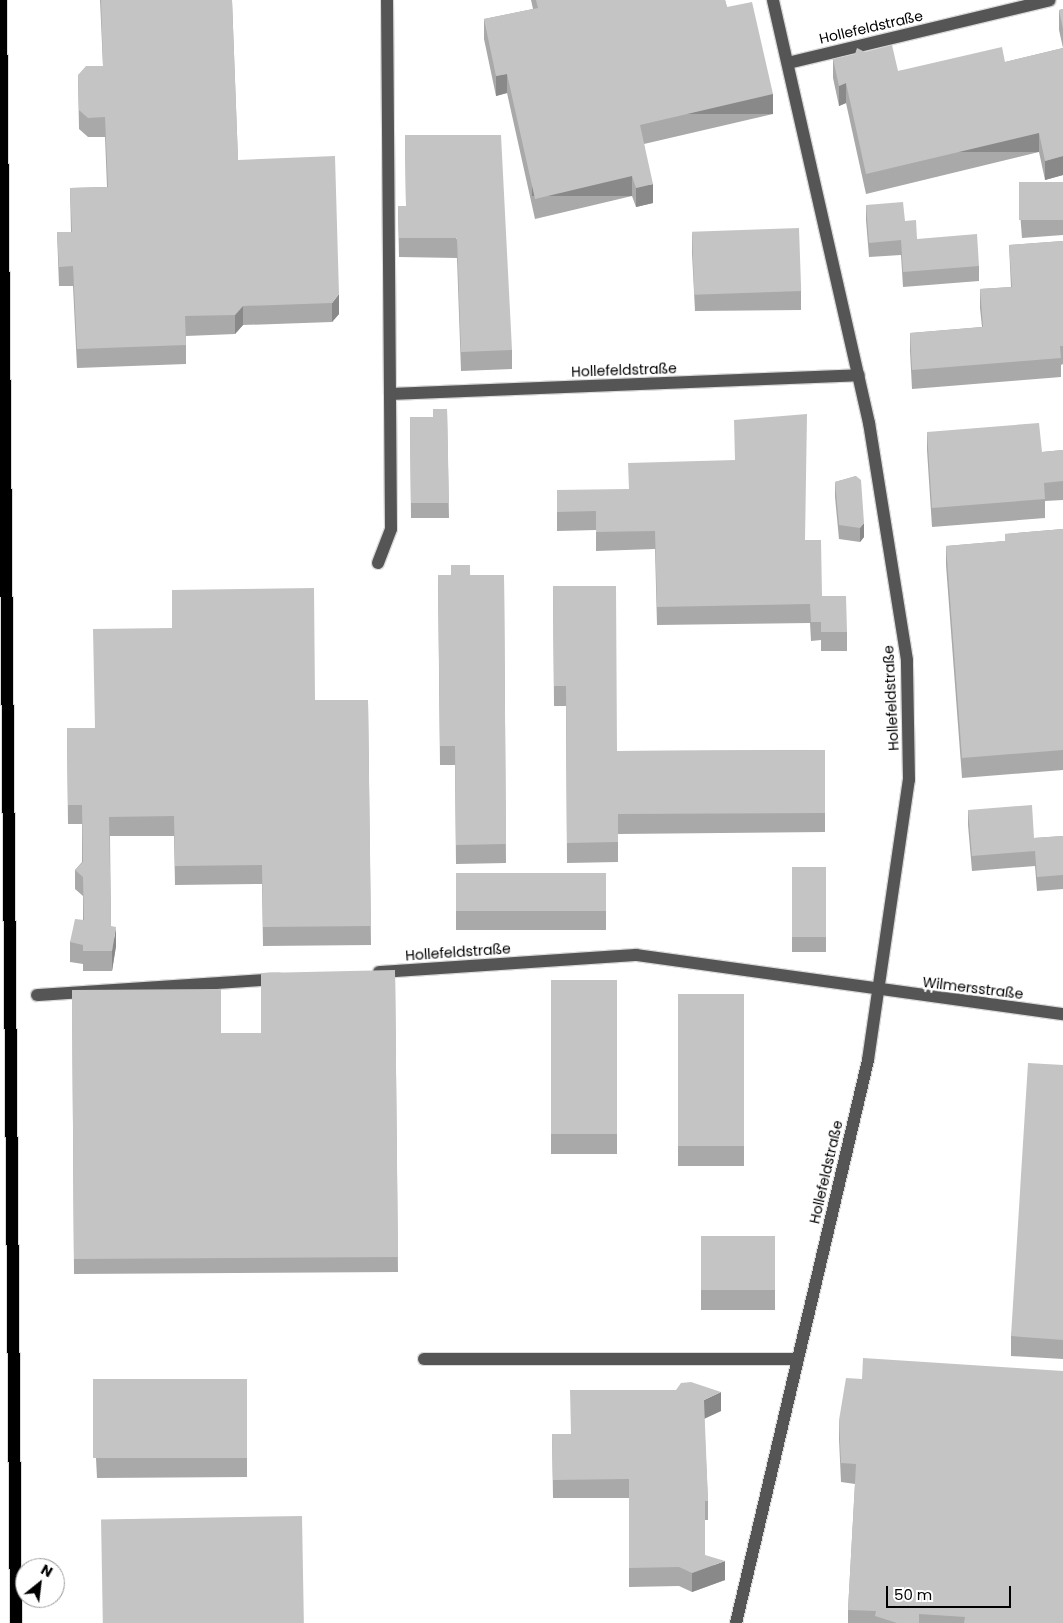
<!DOCTYPE html>
<meta charset="utf-8">
<style>
body{margin:0}
#map{position:relative;width:1063px;height:1623px;overflow:hidden;background:#fff;font-family:Poppins,sans-serif}
div>[style]{position:absolute}
[style*='--x']{left:calc(var(--x)*1px);top:calc(var(--y)*1px);width:calc(var(--w)*1px);rotate:calc(var(--a)*1deg)}
.roads{filter:drop-shadow(1px 0 #dbdbdb) drop-shadow(-1px 0 #dbdbdb) drop-shadow(0 1px #dbdbdb) drop-shadow(0 -1px #dbdbdb)}
.minor>*{height:12px;margin:-6px;padding:0 6px;transform-origin:6px;border-radius:6px;background:#555}
.major>*{height:12px;margin:-6px;padding:0 6px;transform-origin:6px;border-radius:6px;background:#000}
.wall>*{inset:0;background:#a9a9a9;transform-origin:0 0}
.shaded-wall>*{inset:0;background:#898989;transform-origin:0 0}
.building>*{inset:0;background:#c4c4c4;transform-origin:0 0}
span{translate:-50% -50%;white-space:nowrap;text-align:center;line-height:1.15;-webkit-text-stroke:4.5px #fff;paint-order:stroke}
.street-label{font-size:14px;color:#000}
.north{position:absolute;left:15px;top:1558px;width:50px;height:50px;box-sizing:border-box;background:#fff;border:1px solid #999;border-radius:50%;rotate:29deg;font-size:14px;font-weight:700;line-height:20px;text-align:center;color:#000}
.north::after{content:'';display:block;margin:auto;width:18px;height:22px;background:#000;clip-path:polygon(50% 0,100% 100%,50% 72%,0 100%)}
.scale{position:absolute;left:886px;top:1586px;width:125px;height:22px;box-sizing:border-box;border:2px solid #000;border-top:0;padding-left:6px;font-size:15px;line-height:18px;white-space:nowrap;color:#000;-webkit-text-stroke:4px #fff;paint-order:stroke}
</style>
<div id="map">
<div class="roads">
<div class="minor">
<div style="--x:788;--y:63;--w:269;--a:-13.5"></div>
<div style="--x:390;--y:394;--w:469;--a:-2.3"></div>
<div style="--x:378;--y:563;--w:36;--a:-69"></div>
<div style="--x:391;--y:529;--w:529;--a:-90.43"></div>
<div style="--x:379;--y:972;--w:258;--a:-3.8"></div>
<div style="--x:636;--y:955;--w:431;--a:7.9"></div>
<div style="--x:37;--y:995;--w:241;--a:-3.8"></div>
<div style="--x:424;--y:1359;--w:374;--a:0"></div>
<div style="--x:736;--y:1623;--w:578;--a:-76.8"></div>
<div style="--x:868;--y:1060;--w:283;--a:-81.7"></div>
<div style="--x:909;--y:780;--w:120;--a:-91"></div>
<div style="--x:907;--y:660;--w:240;--a:-99.1"></div>
<div style="--x:869;--y:423;--w:434;--a:-102.8"></div>
</div>
<div class="major">
<div style="--x:1;--y:0;--w:1623;--a:89.47"></div>
</div>
</div>
<div class="wall">
<div style="clip-path:polygon(100px 0,232px 0,238px 160px,339px 314px,332px 322px,243px 325px,235px 334px,186px 336px,186px 364px,77px 368px,73px 286px,59px 286px,57px 232px,71px 232px,70px 188px,107px 187px,105px 137px,88px 137px,79px 129px,78px 75px,103px 66px)"></div>
<div style="clip-path:polygon(531px 0,725px 0,727px 7px,773px 114px,644px 144px,653px 203px,636px 207px,632px 196px,535px 219px,507px 93px,496px 96px,484px 39px,484px 19px,533px 9px)"></div>
<div style="clip-path:polygon(1063px 9px,1063px 175px,1045px 180px,1039px 152px,866px 194px,846px 103px,839px 106px,833px 78px,833px 59px,898px 71px,1005px 62px,1063px 48px,1059px 30px,1059px 10px)"></div>
<div style="clip-path:polygon(405px 135px,512px 350px,512px 369px,461px 371px,457px 258px,399px 257px,398px 206px,406px 206px)"></div>
<div style="clip-path:polygon(1063px 182px,1063px 235px,1022px 238px,1019px 200px,1019px 185px)"></div>
<div style="clip-path:polygon(866px 205px,905px 221px,917px 239px,979px 266px,979px 281px,903px 287px,901px 255px,869px 257px,866px 220px)"></div>
<div style="clip-path:polygon(692px 233px,801px 291px,801px 310px,695px 311px,692px 253px)"></div>
<div style="clip-path:polygon(1063px 241px,1063px 364px,1061px 365px,1061px 377px,912px 389px,910px 351px,910px 333px,982px 327px,980px 308px,980px 289px,1011px 287px,1009px 245px)"></div>
<div style="clip-path:polygon(447px 409px,449px 518px,411px 518px,410px 417px,433px 417px)"></div>
<div style="clip-path:polygon(927px 432px,1042px 452px,1063px 450px,1063px 500px,1045px 501px,1045px 518px,932px 527px,927px 450px)"></div>
<div style="clip-path:polygon(856px 476px,864px 537px,860px 542px,839px 539px,835px 497px,835px 482px)"></div>
<div style="clip-path:polygon(557px 490px,805px 540px,822px 596px,847px 632px,847px 651px,821px 651px,821px 640px,811px 641px,810px 623px,657px 625px,655px 549px,596px 551px,596px 530px,557px 531px)"></div>
<div style="clip-path:polygon(1063px 529px,1063px 770px,962px 778px,946px 565px,946px 546px,1005px 541px,1005px 534px)"></div>
<div style="clip-path:polygon(438px 575px,504px 575px,506px 863px,456px 864px,455px 765px,440px 765px)"></div>
<div style="clip-path:polygon(553px 586px,617px 751px,825px 750px,825px 832px,618px 834px,618px 862px,567px 863px,566px 706px,554px 706px)"></div>
<div style="clip-path:polygon(315px 700px,368px 700px,371px 945px,263px 946px,262px 884px,175px 885px,174px 836px,110px 836px,111px 926px,116px 946px,112px 971px,83px 971px,83px 964px,70px 962px,70px 942px,83px 920px,83px 896px,75px 889px,75px 870px,82px 862px,82px 824px,68px 824px,67px 728px,94px 728px)"></div>
<div style="clip-path:polygon(968px 810px,1034px 838px,1063px 836px,1063px 889px,1037px 891px,1035px 866px,972px 871px,968px 825px)"></div>
<div style="left:792px;top:867px;width:34px;height:85px"></div>
<div style="left:606px;top:873px;width:57px;height:150px;rotate:90deg"></div>
<div style="clip-path:polygon(395px 970px,398px 1272px,74px 1274px,72px 990px,221px 1033px,261px 1033px)"></div>
<div style="left:551px;top:980px;width:66px;height:174px"></div>
<div style="left:678px;top:994px;width:66px;height:172px"></div>
<div style="clip-path:polygon(1063px 1065px,1063px 1359px,1011px 1356px,1011px 1336px)"></div>
<div style="left:701px;top:1236px;width:74px;height:74px"></div>
<div style="clip-path:polygon(247px 1379px,247px 1477px,97px 1478px,93px 1399px,93px 1380px)"></div>
<div style="clip-path:polygon(721px 1411px,704px 1418px,708px 1501px,708px 1520px,705px 1520px,705px 1555px,725px 1580px,692px 1592px,679px 1586px,629px 1587px,629px 1498px,553px 1498px,552px 1434px,571px 1434px)"></div>
<div style="clip-path:polygon(839px 1420px,1063px 1623px,848px 1623px,848px 1610px,855px 1484px,841px 1482px,839px 1439px)"></div>
</div>
<div class="shaded-wall">
<div style="clip-path:polygon(507px 74px,507px 93px,496px 96px,496px 76px)"></div>
<div style="clip-path:polygon(846px 83px,846px 103px,839px 106px,839px 86px)"></div>
<div style="left:773px;top:94px;width:20px;height:137px;rotate:90deg"></div>
<div style="left:1039px;top:133px;width:19px;height:178px;rotate:90deg"></div>
<div style="clip-path:polygon(1063px 156px,1063px 175px,1045px 180px,1045px 161px)"></div>
<div style="left:632px;top:176px;width:20px;height:100px;rotate:90deg"></div>
<div style="clip-path:polygon(653px 184px,653px 203px,636px 207px,636px 188px)"></div>
<div style="clip-path:polygon(339px 294px,339px 314px,332px 322px,332px 303px)"></div>
<div style="clip-path:polygon(243px 306px,243px 325px,235px 334px,235px 315px)"></div>
<div style="clip-path:polygon(864px 523px,864px 537px,860px 542px,860px 528px)"></div>
<div style="clip-path:polygon(116px 927px,116px 946px,112px 971px,112px 951px)"></div>
<div style="clip-path:polygon(721px 1392px,721px 1411px,704px 1419px,704px 1400px)"></div>
<div style="clip-path:polygon(725px 1561px,725px 1580px,692px 1592px,692px 1573px)"></div>
</div>
<div class="building">
<div style="clip-path:polygon(101px 0,232px 0,238px 160px,335px 156px,339px 294px,332px 303px,243px 306px,235px 315px,185px 316px,186px 345px,77px 349px,73px 266px,59px 267px,57px 232px,72px 232px,70px 188px,108px 187px,105px 117px,88px 118px,79px 110px,78px 75px,86px 66px,103px 66px)"></div>
<div style="clip-path:polygon(536px 0,725px 0,727px 7px,752px 2px,773px 94px,640px 125px,653px 184px,636px 188px,632px 176px,535px 199px,507px 74px,496px 76px,484px 19px,538px 8px)"></div>
<div style="clip-path:polygon(1063px 9px,1063px 29px,1059px 10px)"></div>
<div style="clip-path:polygon(892px 45px,898px 71px,1002px 47px,1005px 62px,1063px 48px,1063px 156px,1045px 161px,1039px 133px,866px 174px,846px 83px,839px 86px,833px 59px,855px 54px,857px 48px,865px 52px)"></div>
<div style="clip-path:polygon(405px 135px,501px 135px,512px 350px,461px 352px,457px 238px,399px 238px,398px 206px,406px 206px)"></div>
<div style="left:1063px;top:182px;width:38px;height:44px;rotate:90deg"></div>
<div style="clip-path:polygon(903px 202px,905px 221px,916px 220px,917px 239px,977px 234px,979px 266px,903px 272px,901px 240px,869px 243px,866px 205px)"></div>
<div style="left:799px;top:228px;width:63px;height:107px;rotate:88deg"></div>
<div style="clip-path:polygon(1063px 241px,1063px 346px,1060px 346px,1061px 358px,912px 370px,910px 333px,983px 327px,980px 289px,1012px 287px,1009px 245px)"></div>
<div style="clip-path:polygon(433px 409px,447px 409px,449px 503px,411px 503px,410px 417px,433px 417px)"></div>
<div style="clip-path:polygon(807px 414px,805px 540px,821px 540px,822px 596px,846px 596px,847px 632px,821px 632px,821px 622px,811px 622px,810px 604px,657px 607px,655px 531px,596px 532px,596px 511px,557px 512px,557px 490px,629px 489px,628px 463px,735px 460px,734px 420px)"></div>
<div style="clip-path:polygon(1039px 423px,1042px 452px,1063px 450px,1063px 481px,1044px 483px,1045px 499px,932px 508px,927px 432px)"></div>
<div style="clip-path:polygon(856px 476px,861px 480px,864px 523px,860px 528px,839px 525px,835px 482px)"></div>
<div style="clip-path:polygon(1063px 529px,1063px 750px,962px 758px,946px 546px,1005px 541px,1005px 534px)"></div>
<div style="clip-path:polygon(451px 565px,470px 565px,470px 575px,504px 575px,506px 844px,456px 845px,455px 746px,440px 746px,438px 575px,451px 575px)"></div>
<div style="clip-path:polygon(553px 586px,616px 586px,617px 751px,825px 750px,825px 813px,618px 814px,618px 842px,567px 843px,566px 686px,554px 686px)"></div>
<div style="clip-path:polygon(314px 588px,315px 700px,368px 700px,371px 926px,263px 927px,262px 865px,175px 866px,174px 816px,109px 817px,111px 926px,116px 927px,112px 951px,83px 951px,83px 945px,70px 942px,75px 919px,84px 920px,83px 877px,75px 870px,83px 862px,82px 805px,68px 805px,67px 728px,95px 728px,93px 629px,172px 628px,172px 590px)"></div>
<div style="clip-path:polygon(1032px 805px,1034px 838px,1063px 836px,1063px 875px,1037px 877px,1035px 851px,972px 856px,968px 810px)"></div>
<div style="left:792px;top:867px;width:34px;height:70px"></div>
<div style="left:606px;top:873px;width:38px;height:150px;rotate:90deg"></div>
<div style="clip-path:polygon(395px 970px,398px 1257px,74px 1259px,72px 990px,221px 989px,221px 1033px,261px 1033px,261px 973px)"></div>
<div style="left:551px;top:980px;width:66px;height:154px"></div>
<div style="left:678px;top:994px;width:66px;height:152px"></div>
<div style="clip-path:polygon(1028px 1063px,1063px 1065px,1063px 1340px,1011px 1336px)"></div>
<div style="left:701px;top:1236px;width:74px;height:54px"></div>
<div style="clip-path:polygon(863px 1358px,1063px 1371px,1063px 1623px,964px 1623px,965px 1617px,919px 1614px,919px 1623px,897px 1623px,875px 1616px,876px 1611px,848px 1610px,856px 1464px,841px 1463px,839px 1420px,846px 1378px,862px 1379px)"></div>
<div style="left:247px;top:1379px;width:79px;height:154px;rotate:90deg"></div>
<div style="clip-path:polygon(691px 1382px,721px 1392px,704px 1400px,708px 1501px,705px 1501px,705px 1555px,725px 1561px,692px 1573px,679px 1567px,629px 1568px,629px 1479px,553px 1480px,552px 1434px,571px 1434px,570px 1390px,676px 1390px,681px 1383px)"></div>
<div style="left:302px;top:1516px;width:107px;height:201px;rotate:89deg"></div>
</div>
<div class="street-label">
<span style="left:871px;top:27px;rotate:-13deg">Hollefeldstraße</span>
<span style="left:624px;top:370px;rotate:-2deg">Hollefeldstraße</span>
<span style="left:891px;top:698px;rotate:-93deg">Hollefeldstraße</span>
<span style="left:458px;top:952px;rotate:-4deg">Hollefeldstraße</span>
<span style="left:973px;top:988px;rotate:7deg">Wilmersstraße</span>
<span style="left:826px;top:1172px;rotate:-77deg">Hollefeldstraße</span>
</div>
<div class="north">N</div>
<div class="scale">50 m</div>
</div>
